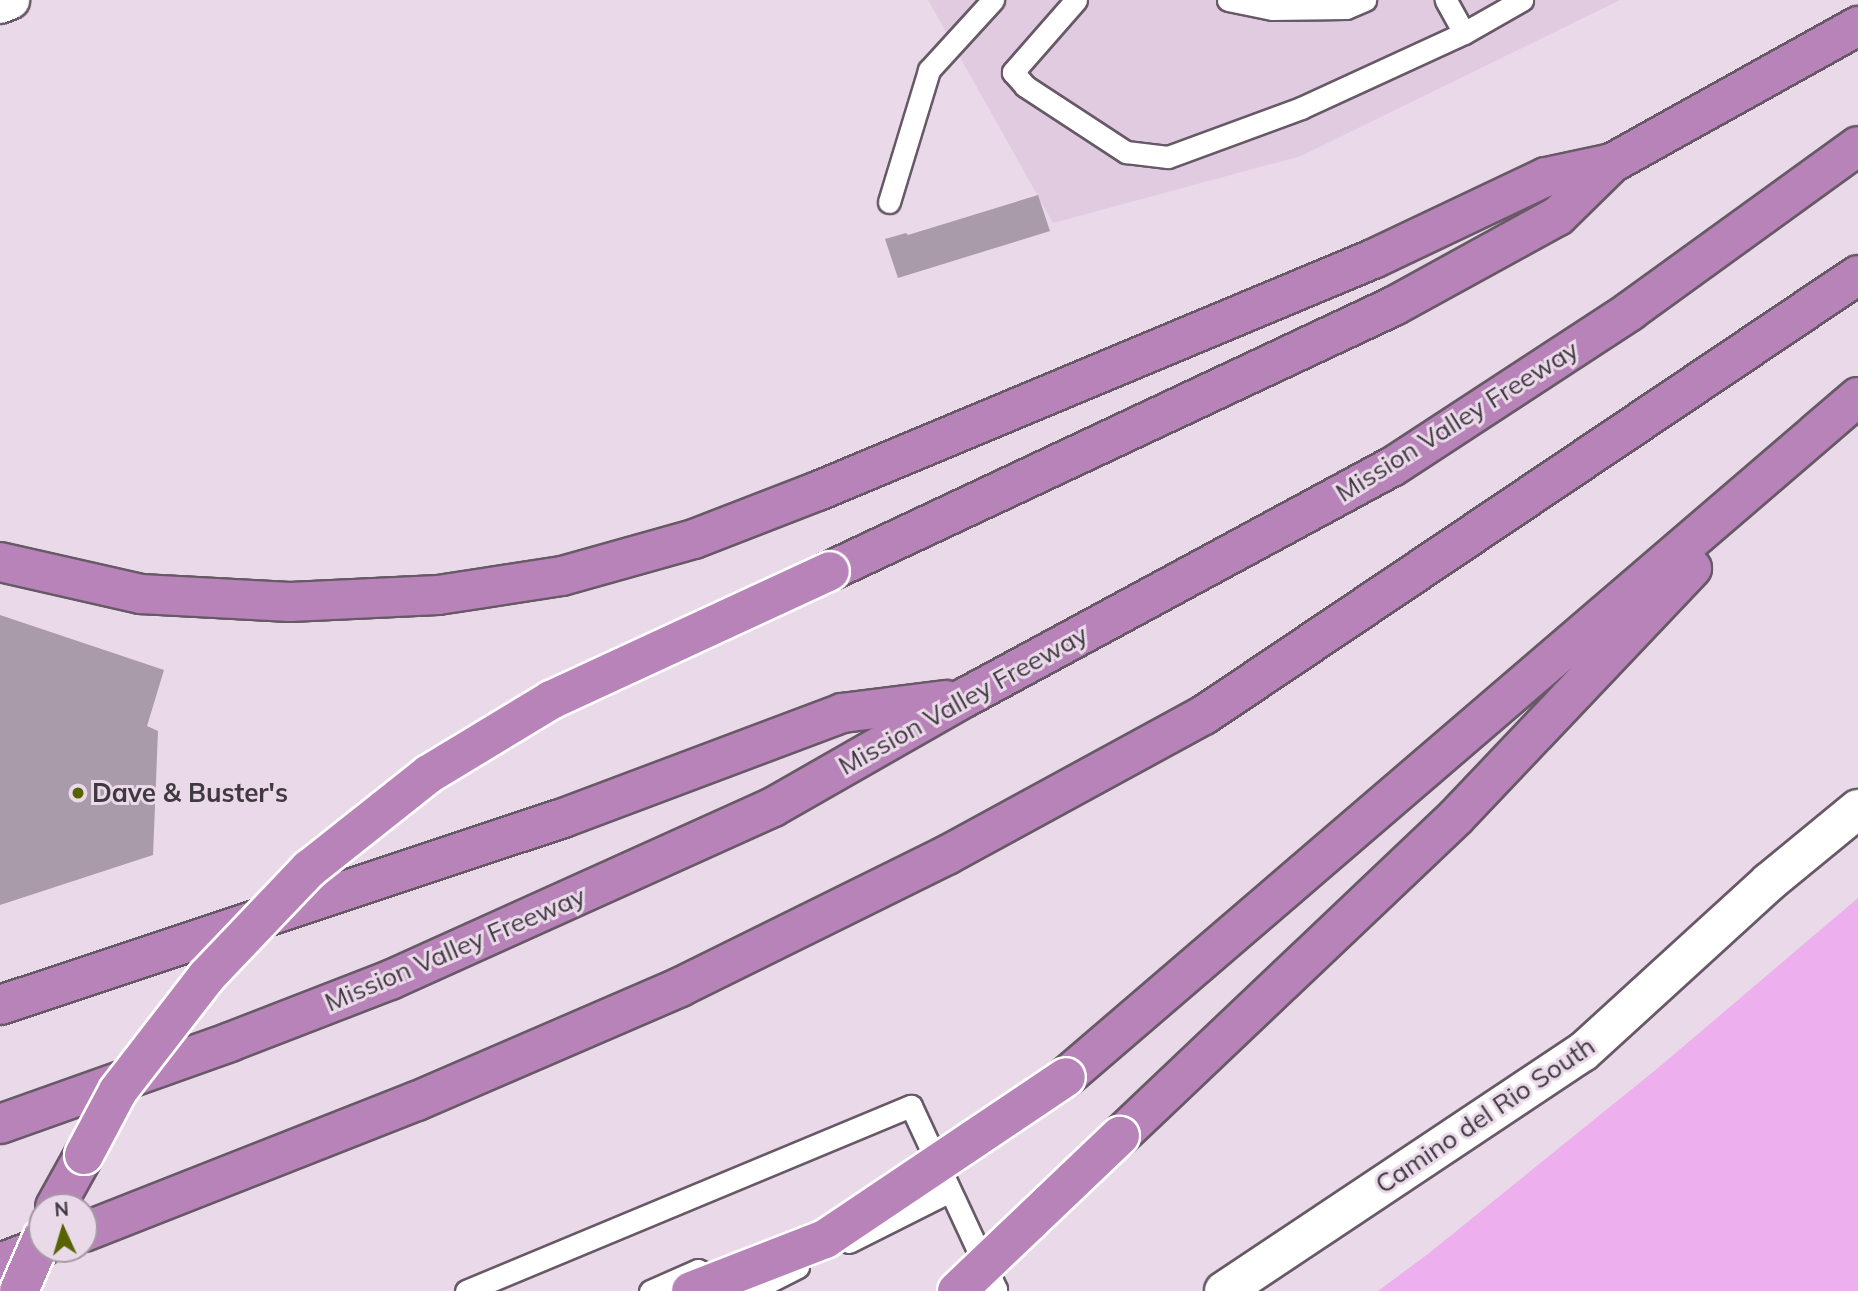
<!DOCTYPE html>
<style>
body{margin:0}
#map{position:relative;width:1858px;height:1291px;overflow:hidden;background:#e9d9e9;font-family:Mulish,sans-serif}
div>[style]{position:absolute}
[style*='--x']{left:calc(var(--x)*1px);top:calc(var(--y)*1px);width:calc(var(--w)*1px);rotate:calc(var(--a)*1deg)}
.built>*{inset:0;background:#e1cbe0}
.green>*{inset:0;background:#edafed}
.building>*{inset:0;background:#a99ba9}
.roads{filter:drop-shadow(2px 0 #675966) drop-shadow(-2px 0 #675966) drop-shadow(0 2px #675966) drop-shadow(0 -2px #675966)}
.service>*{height:21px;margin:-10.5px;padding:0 10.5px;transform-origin:10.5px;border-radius:10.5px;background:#fff}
.tertiary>*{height:38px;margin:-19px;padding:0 19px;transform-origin:19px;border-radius:19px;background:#fff}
.secondary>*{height:38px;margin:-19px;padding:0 19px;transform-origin:19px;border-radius:19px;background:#fff}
.motorway>*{height:38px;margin:-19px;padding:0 19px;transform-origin:19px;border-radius:19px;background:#b883b8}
.bridges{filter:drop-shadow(2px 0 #fff) drop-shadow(-2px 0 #fff) drop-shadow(0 2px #fff) drop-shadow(0 -2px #fff)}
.motorway-bridge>*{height:38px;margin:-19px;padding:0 19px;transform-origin:19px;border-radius:19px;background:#b883b8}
.dots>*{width:19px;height:19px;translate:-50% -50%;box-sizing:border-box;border:4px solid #e9d9e9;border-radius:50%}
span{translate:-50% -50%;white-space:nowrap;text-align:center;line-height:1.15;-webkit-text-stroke:6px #e9d9e9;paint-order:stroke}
.street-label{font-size:26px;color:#40393f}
.poi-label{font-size:26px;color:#40393f;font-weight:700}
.left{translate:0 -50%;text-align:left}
.north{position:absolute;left:28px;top:1193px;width:70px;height:70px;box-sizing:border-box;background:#e9d9e9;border:2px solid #a599a5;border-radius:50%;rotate:356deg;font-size:19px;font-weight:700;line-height:28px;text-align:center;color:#40393f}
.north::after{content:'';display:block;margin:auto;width:24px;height:32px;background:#576200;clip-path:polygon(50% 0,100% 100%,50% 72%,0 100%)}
</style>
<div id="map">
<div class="built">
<div style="clip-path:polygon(928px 0,1620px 0,1301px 156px,1053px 223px)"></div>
</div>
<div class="green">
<div style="clip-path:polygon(1858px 898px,1858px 1291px,1378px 1291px,1428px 1254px,1658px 1068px)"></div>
</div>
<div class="building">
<div style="clip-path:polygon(1038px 195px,1050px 231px,898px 278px,885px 239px,906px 233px,908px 235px)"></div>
<div style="clip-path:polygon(0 615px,164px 670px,147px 726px,158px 731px,153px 855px,0 905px)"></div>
</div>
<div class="roads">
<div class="service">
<div style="--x:1076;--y:0;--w:96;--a:131.2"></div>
<div style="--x:1013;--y:72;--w:18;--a:49"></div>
<div style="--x:1025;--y:86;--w:121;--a:33.2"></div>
<div style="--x:1126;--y:152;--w:42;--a:6.8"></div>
<div style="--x:1168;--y:157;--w:142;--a:-20.2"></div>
<div style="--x:1301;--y:108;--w:179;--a:-24.7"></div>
<div style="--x:1464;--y:33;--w:38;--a:-119"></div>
<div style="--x:1228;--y:0;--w:45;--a:11.6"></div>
<div style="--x:1272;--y:9;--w:74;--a:-0.8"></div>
<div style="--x:1346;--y:8;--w:21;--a:-23"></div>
<div style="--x:1464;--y:33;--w:67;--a:-29.6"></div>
<div style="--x:889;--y:202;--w:138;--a:-73.1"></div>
<div style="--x:929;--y:70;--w:95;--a:-47.6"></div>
<div style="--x:849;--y:1242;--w:113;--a:-26.8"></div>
<div style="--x:466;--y:1291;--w:482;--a:-22.6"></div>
<div style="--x:911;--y:1106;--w:202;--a:65.1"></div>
<div style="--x:996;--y:1289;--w:5;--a:158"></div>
<div style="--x:650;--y:1291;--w:52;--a:-23.6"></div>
<div style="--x:698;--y:1270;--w:4;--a:27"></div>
<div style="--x:751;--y:1291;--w:53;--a:-27.1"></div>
</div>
<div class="tertiary">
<div style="--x:1224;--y:1291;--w:431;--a:-33.7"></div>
<div style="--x:1583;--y:1052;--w:252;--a:-42.4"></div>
<div style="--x:1769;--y:882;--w:115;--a:-39.4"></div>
</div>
<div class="secondary">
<div style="--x:0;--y:4;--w:11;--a:-22"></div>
</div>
<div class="motorway">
<div style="--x:0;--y:562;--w:145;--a:12.8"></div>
<div style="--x:141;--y:594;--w:149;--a:3.1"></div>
<div style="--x:290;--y:602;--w:148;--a:-2.7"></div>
<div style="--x:438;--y:595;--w:125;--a:-8.7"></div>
<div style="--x:562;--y:576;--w:137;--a:-15.7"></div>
<div style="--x:694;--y:539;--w:133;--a:-21.2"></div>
<div style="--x:818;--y:491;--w:602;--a:-22.69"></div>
<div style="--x:1373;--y:259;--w:191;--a:-25.4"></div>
<div style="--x:1546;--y:177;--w:67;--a:-12"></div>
<div style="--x:830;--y:571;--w:623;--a:-25.17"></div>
<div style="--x:1394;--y:306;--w:187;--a:-28.8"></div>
<div style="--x:1558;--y:216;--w:76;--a:-44.5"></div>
<div style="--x:1612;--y:163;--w:282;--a:-29.1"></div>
<div style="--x:0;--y:1005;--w:593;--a:-18.37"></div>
<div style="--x:563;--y:818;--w:298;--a:-20.6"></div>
<div style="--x:842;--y:713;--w:105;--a:-7.1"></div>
<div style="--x:1066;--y:1077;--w:1044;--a:-40.65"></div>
<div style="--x:0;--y:1124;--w:244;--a:-19.6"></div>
<div style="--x:230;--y:1042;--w:172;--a:-21.2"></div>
<div style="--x:390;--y:980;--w:420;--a:-24.3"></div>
<div style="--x:773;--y:807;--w:222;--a:-29.7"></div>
<div style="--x:966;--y:697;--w:484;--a:-28.4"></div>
<div style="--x:1392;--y:467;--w:285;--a:-33.2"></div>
<div style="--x:1630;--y:311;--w:281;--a:-35.9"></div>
<div style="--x:1120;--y:1136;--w:463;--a:-43.5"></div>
<div style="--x:1456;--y:817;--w:343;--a:-46.5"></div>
<div style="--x:55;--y:1207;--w:60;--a:-60.9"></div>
<div style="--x:84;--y:1232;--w:358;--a:-21.5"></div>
<div style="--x:417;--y:1101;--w:287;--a:-23.4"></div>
<div style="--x:680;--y:987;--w:298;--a:-26.3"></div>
<div style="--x:947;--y:855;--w:293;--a:-28.6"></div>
<div style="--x:1204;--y:715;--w:788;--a:-33.93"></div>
<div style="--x:0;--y:1263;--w:45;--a:-20.9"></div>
</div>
</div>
<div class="bridges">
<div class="motorway-bridge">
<div style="--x:84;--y:1155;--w:72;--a:-62"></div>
<div style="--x:118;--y:1091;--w:145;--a:-52.3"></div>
<div style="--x:207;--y:976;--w:148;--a:-46.4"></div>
<div style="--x:309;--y:869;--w:153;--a:-38.4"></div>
<div style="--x:429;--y:774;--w:143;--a:-31.2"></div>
<div style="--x:551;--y:700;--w:307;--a:-24.8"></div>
<div style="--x:19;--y:1291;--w:58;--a:-66.5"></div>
<div style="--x:691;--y:1291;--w:144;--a:-21.2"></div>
<div style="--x:825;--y:1239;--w:290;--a:-33.9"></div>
<div style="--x:957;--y:1291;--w:225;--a:-43.6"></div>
</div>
</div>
<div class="dots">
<div style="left:78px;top:793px;background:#576200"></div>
</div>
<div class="street-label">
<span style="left:1457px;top:421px;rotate:-32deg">Mission Valley Freeway</span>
<span style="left:963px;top:700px;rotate:-29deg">Mission Valley Freeway</span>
<span style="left:455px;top:949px;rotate:-23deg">Mission Valley Freeway</span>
<span style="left:1485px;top:1115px;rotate:-34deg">Camino del Rio South</span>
</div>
<div class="poi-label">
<span class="left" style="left:92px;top:793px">Dave &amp; Buster's</span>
</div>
<div class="north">N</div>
</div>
